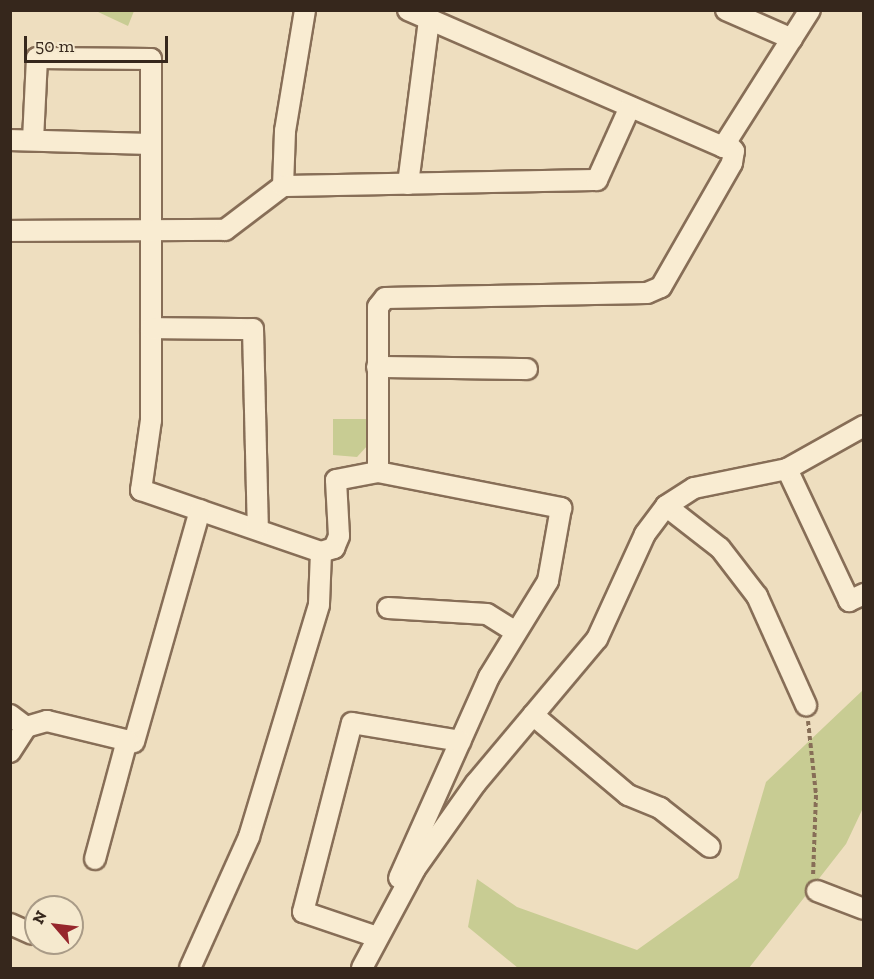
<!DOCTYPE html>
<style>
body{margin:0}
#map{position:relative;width:874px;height:979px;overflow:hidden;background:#eedebf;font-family:"Zilla Slab",serif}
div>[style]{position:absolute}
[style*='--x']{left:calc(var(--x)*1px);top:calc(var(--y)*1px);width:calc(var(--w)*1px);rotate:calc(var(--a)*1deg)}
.green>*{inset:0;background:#c8cc93}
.path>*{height:4px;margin-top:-2px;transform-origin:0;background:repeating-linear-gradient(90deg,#876e57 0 4.5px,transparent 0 7.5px)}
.roads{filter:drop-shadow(2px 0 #876e57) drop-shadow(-2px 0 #876e57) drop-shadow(0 2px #876e57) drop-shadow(0 -2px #876e57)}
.minor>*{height:20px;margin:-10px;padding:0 10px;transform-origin:10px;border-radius:10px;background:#f9ecd2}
span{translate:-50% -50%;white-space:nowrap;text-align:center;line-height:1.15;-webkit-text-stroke:4.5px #f5e9ce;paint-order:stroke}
.frame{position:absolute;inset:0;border:12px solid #36271c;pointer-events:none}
.north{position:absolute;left:24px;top:895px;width:60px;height:60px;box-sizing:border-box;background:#f5e9ce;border:2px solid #a99b87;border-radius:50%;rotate:298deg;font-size:16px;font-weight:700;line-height:24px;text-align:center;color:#36271c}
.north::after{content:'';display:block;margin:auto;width:21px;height:27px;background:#96262c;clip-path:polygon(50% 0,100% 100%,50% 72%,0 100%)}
.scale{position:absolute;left:24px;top:36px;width:144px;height:27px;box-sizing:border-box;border:3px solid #36271c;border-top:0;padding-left:8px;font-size:18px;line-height:21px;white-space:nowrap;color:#36271c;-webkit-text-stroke:4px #f5e9ce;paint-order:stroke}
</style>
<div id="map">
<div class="green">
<div style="clip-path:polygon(96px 11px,134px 10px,134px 11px,128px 26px)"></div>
<div style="clip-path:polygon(333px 419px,368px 419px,368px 445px,357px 457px,333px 455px)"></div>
<div style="clip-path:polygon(863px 690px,863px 808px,846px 844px,749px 968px,518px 968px,468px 927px,477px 879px,517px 907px,637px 950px,738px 878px,766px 782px)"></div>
</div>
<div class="path">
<div style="--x:808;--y:721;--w:74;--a:83.8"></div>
<div style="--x:816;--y:795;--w:80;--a:92.1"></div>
</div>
<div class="roads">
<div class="minor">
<div style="--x:408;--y:10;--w:344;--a:23.5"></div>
<div style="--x:723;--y:147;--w:162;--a:-57.6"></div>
<div style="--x:726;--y:10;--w:72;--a:23.7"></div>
<div style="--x:10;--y:140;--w:139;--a:1.6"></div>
<div style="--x:33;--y:140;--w:82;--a:-87.2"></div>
<div style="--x:37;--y:58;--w:114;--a:0.5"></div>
<div style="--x:151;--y:59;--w:361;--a:90"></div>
<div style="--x:151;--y:420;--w:71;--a:98.1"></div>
<div style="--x:141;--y:490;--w:190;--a:19"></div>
<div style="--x:321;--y:552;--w:53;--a:92.2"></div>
<div style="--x:319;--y:605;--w:242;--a:106.8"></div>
<div style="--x:249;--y:837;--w:144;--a:114.2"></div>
<div style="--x:408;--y:184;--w:166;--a:-82.7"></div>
<div style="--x:283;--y:186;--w:55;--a:-87.9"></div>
<div style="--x:285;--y:131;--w:123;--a:-80.6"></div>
<div style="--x:10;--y:231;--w:215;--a:-0.3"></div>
<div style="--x:225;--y:230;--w:73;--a:-37.2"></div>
<div style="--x:283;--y:186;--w:314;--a:-1.1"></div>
<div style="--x:597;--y:180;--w:80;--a:-65.7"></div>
<div style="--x:151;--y:328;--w:102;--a:0.6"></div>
<div style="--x:253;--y:329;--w:199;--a:88.6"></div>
<div style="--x:377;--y:367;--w:150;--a:0.8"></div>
<div style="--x:787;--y:469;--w:146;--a:64.8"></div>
<div style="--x:849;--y:601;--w:17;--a:-25"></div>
<div style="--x:378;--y:472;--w:187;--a:11.1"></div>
<div style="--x:561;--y:508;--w:74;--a:100.1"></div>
<div style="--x:548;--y:581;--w:113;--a:121.6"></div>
<div style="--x:489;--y:677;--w:220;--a:114.1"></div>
<div style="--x:666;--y:506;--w:68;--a:37.9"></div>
<div style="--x:720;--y:548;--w:61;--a:52.4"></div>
<div style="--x:757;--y:596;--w:120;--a:65.8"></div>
<div style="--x:321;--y:552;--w:14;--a:-17"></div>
<div style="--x:334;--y:548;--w:13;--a:-67"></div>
<div style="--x:339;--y:536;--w:56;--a:-93.1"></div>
<div style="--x:336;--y:480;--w:43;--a:-10.8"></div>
<div style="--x:378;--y:472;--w:165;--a:-90"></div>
<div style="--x:378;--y:307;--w:11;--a:-52"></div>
<div style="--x:385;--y:298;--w:262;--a:-1.1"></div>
<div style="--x:647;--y:293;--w:15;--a:-23"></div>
<div style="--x:661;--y:287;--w:143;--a:-60.2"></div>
<div style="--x:732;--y:163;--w:12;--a:-81"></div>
<div style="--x:734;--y:151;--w:12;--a:-132"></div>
<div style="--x:388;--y:608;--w:99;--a:3.5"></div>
<div style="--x:487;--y:614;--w:34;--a:32"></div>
<div style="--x:10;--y:715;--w:20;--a:37"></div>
<div style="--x:533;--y:715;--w:124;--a:40.1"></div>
<div style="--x:628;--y:795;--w:35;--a:22"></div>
<div style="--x:660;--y:808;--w:63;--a:38"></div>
<div style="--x:10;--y:752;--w:30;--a:-57"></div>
<div style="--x:26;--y:727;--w:22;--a:-16"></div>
<div style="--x:47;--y:721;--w:89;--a:13.6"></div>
<div style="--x:134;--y:742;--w:241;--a:-74.1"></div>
<div style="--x:95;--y:859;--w:123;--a:-74.9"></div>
<div style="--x:817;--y:891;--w:50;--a:21"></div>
<div style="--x:10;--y:924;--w:24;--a:24"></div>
<div style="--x:377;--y:937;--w:78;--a:-161.3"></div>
<div style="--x:303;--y:912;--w:195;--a:-75.5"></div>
<div style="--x:352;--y:723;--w:110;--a:9.4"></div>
<div style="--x:362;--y:968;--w:112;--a:-61.8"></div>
<div style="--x:415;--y:869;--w:105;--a:-54.7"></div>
<div style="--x:476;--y:783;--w:188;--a:-50"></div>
<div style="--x:597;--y:639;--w:115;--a:-65.4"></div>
<div style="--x:645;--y:534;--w:35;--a:-53"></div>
<div style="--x:666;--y:506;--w:33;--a:-33"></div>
<div style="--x:694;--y:488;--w:95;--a:-11.5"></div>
<div style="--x:787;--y:469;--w:88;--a:-29.2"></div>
</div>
</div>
<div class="frame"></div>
<div class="north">N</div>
<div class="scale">50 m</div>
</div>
